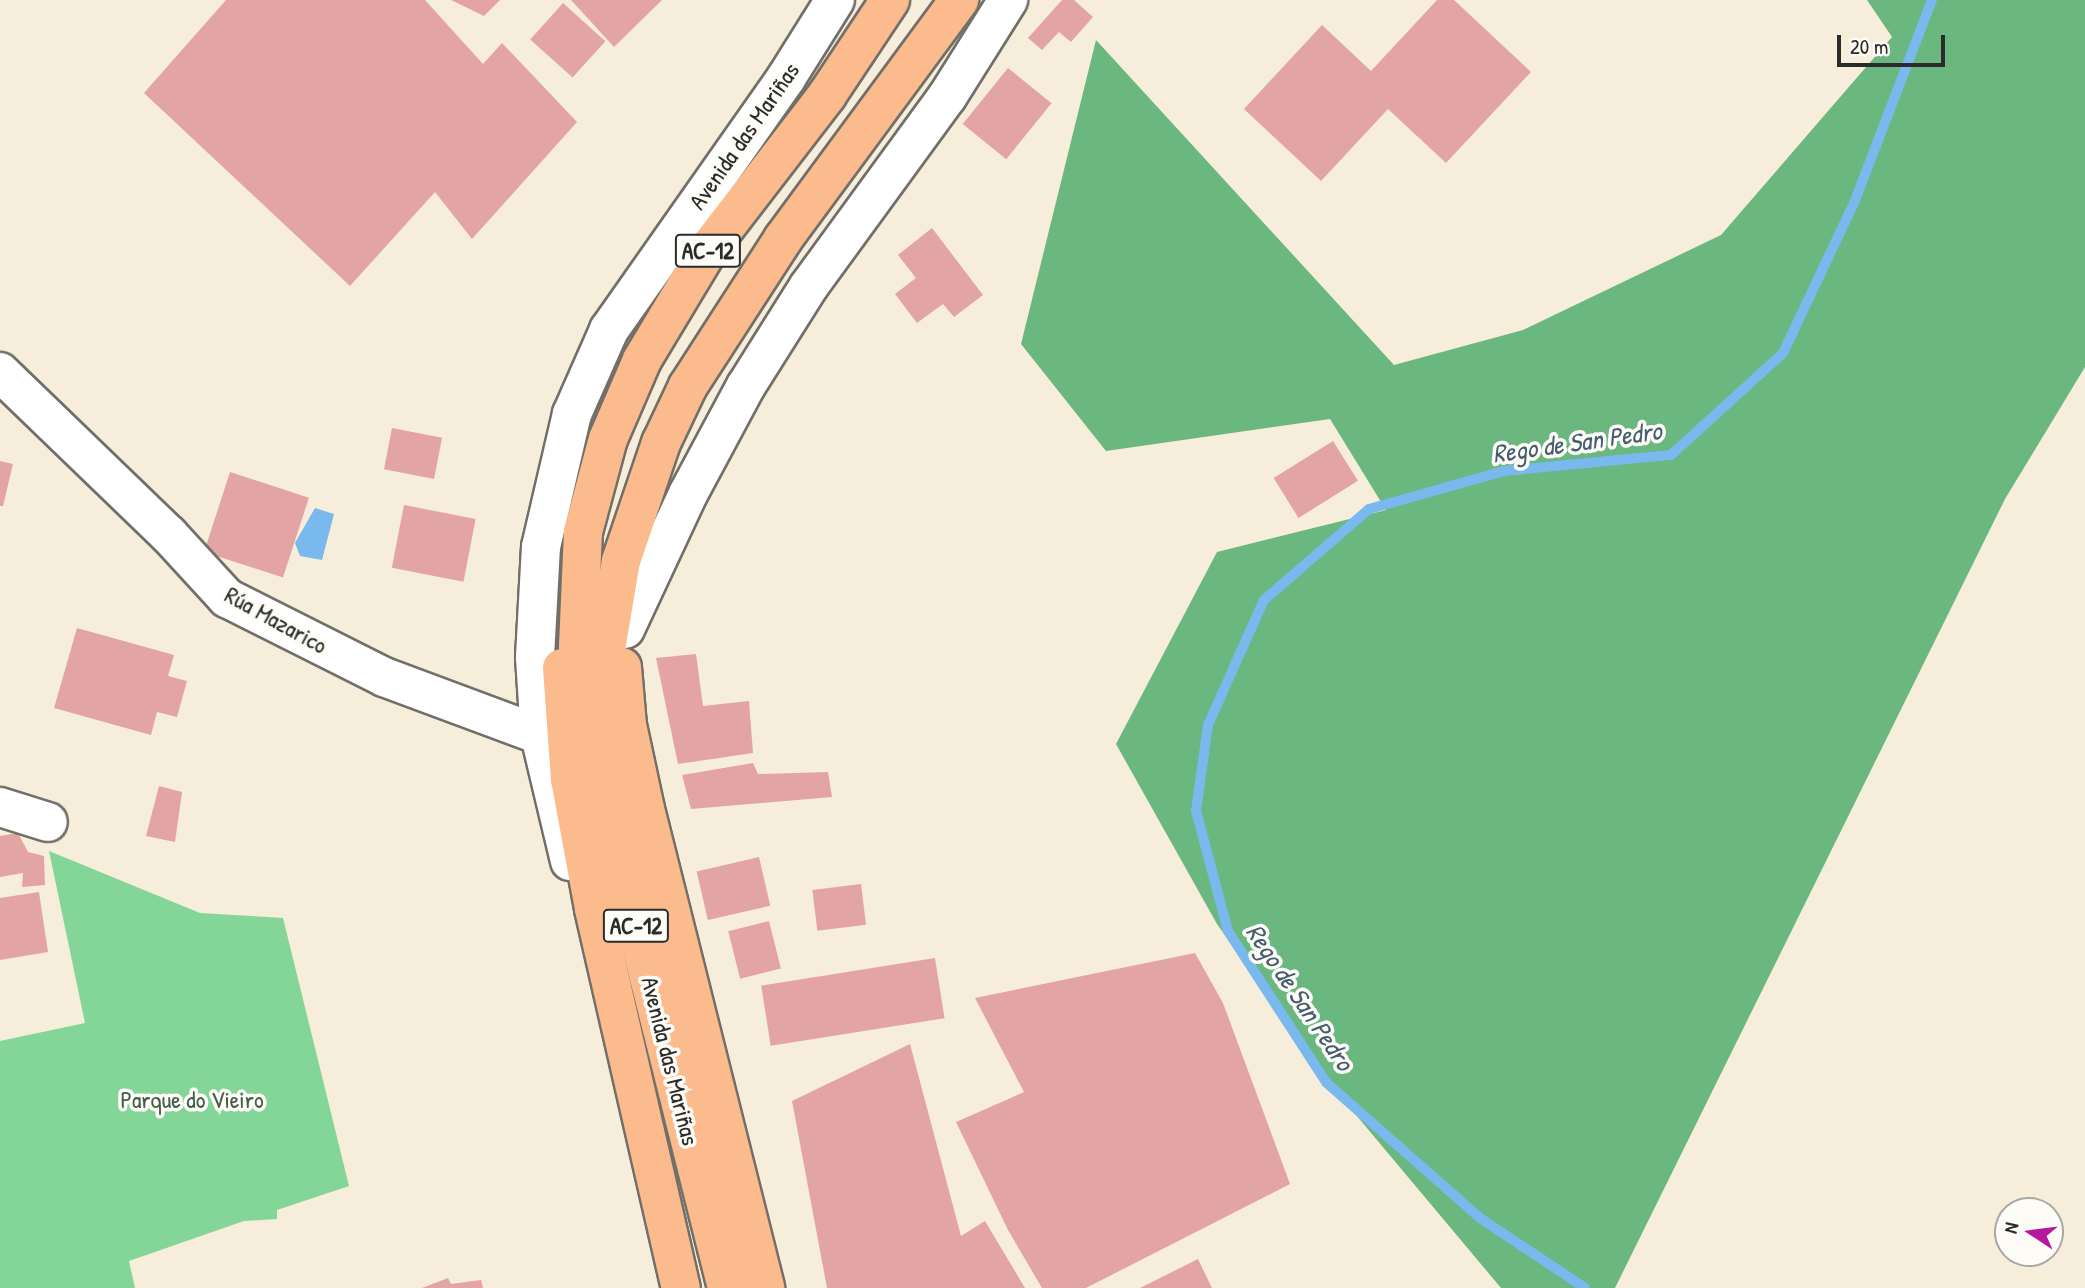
<!DOCTYPE html>
<meta charset="utf-8">
<style>
body{margin:0}
#map{position:relative;width:2085px;height:1288px;overflow:hidden;background:#f7eddb;font-family:"Patrick Hand",sans-serif}
div>[style]{position:absolute}
[style*='--x']{left:calc(var(--x)*1px);top:calc(var(--y)*1px);width:calc(var(--w)*1px);rotate:calc(var(--a)*1deg)}
.green>*{inset:0;background:#83d698}
.forest>*{inset:0;background:#6ab780}
.water>*{inset:0;background:#79b9ed}
.stream>*{height:10px;margin:-5px;padding:0 5px;transform-origin:5px;border-radius:5px;background:#79b9ed}
.building>*{inset:0;background:#e3a5a3;transform-origin:0 0}
.roads{filter:drop-shadow(2px 0 #726f69) drop-shadow(-2px 0 #726f69) drop-shadow(0 2px #726f69) drop-shadow(0 -2px #726f69)}
.minor>*{height:38px;margin:-19px;padding:0 19px;transform-origin:19px;border-radius:19px;background:#fff}
.highway>*{height:38px;margin:-19px;padding:0 19px;transform-origin:19px;border-radius:19px;background:#fbbb8d}
span{translate:-50% -50%;white-space:nowrap;text-align:center;line-height:1.15;-webkit-text-stroke:7px #fdfcf7;paint-order:stroke}
.shield-label span{padding:2px 5px;background:#fdfcf7;border:2px solid;border-radius:5px;-webkit-text-stroke-width:0}
.shield-label{font-size:23px;color:#2b2b2b;font-weight:700}
.street-label{font-size:24px;color:#2b2b2b}
.park-label{font-size:24px;color:#455e4c}
.water-label{font-size:26px;color:#465d6f;font-style:italic}
.north{position:absolute;left:1994px;top:1197px;width:70px;height:70px;box-sizing:border-box;background:#fdfcf7;border:2px solid #a9a8a5;border-radius:50%;rotate:283deg;font-size:19px;font-weight:700;line-height:28px;text-align:center;color:#2b2b2b}
.north::after{content:'';display:block;margin:auto;width:24px;height:32px;background:#b5179e;clip-path:polygon(50% 0,100% 100%,50% 72%,0 100%)}
.scale{position:absolute;left:1837px;top:35px;width:108px;height:32px;box-sizing:border-box;border:4px solid #2b2b2b;border-top:0;padding-left:9px;font-size:21px;line-height:24px;white-space:nowrap;color:#2b2b2b;-webkit-text-stroke:5px #fdfcf7;paint-order:stroke}
</style>
<div id="map">
<div class="green">
<div style="clip-path:polygon(49px 851px,200px 913px,283px 918px,349px 1186px,277px 1210px,277px 1219px,244px 1221px,129px 1261px,135px 1288px,0 1288px,0 1041px,85px 1023px)"></div>
</div>
<div class="forest">
<div style="clip-path:polygon(1867px 0,2085px 0,2085px 367px,2005px 499px,1615px 1288px,1501px 1288px,1351px 1109px,1217px 924px,1116px 744px,1217px 552px,1386px 510px,1330px 419px,1106px 451px,1021px 344px,1096px 40px,1394px 365px,1523px 330px,1721px 235px,1892px 37px)"></div>
</div>
<div class="water">
<div style="clip-path:polygon(315px 508px,334px 514px,322px 560px,300px 556px,295px 543px)"></div>
</div>
<div class="stream">
<div style="--x:1585;--y:1288;--w:126;--a:-146.3"></div>
<div style="--x:1480;--y:1218;--w:205;--a:-138.6"></div>
<div style="--x:1326;--y:1082;--w:180;--a:-123"></div>
<div style="--x:1228;--y:931;--w:124;--a:-104.9"></div>
<div style="--x:1196;--y:811;--w:87;--a:-82.1"></div>
<div style="--x:1208;--y:725;--w:137;--a:-65.9"></div>
<div style="--x:1264;--y:600;--w:139;--a:-40.9"></div>
<div style="--x:1369;--y:509;--w:140;--a:-15.7"></div>
<div style="--x:1504;--y:471;--w:168;--a:-5.5"></div>
<div style="--x:1671;--y:455;--w:151;--a:-42.3"></div>
<div style="--x:1783;--y:353;--w:166;--a:-64.7"></div>
<div style="--x:1854;--y:203;--w:217;--a:-69"></div>
</div>
<div class="building">
<div style="clip-path:polygon(226px 0,425px 0,483px 64px,502px 43px,577px 122px,472px 239px,435px 192px,350px 286px,144px 93px)"></div>
<div style="clip-path:polygon(451px 0,500px 0,484px 16px)"></div>
<div style="clip-path:polygon(571px 0,662px 0,614px 47px)"></div>
<div style="clip-path:polygon(1062px 0,1074px 0,1093px 17px,1071px 42px,1059px 32px,1042px 50px,1028px 38px)"></div>
<div style="clip-path:polygon(1437px 0,1454px 0,1531px 72px,1446px 163px,1388px 109px,1321px 181px,1244px 109px,1322px 25px,1371px 71px)"></div>
<div style="left:563px;top:3px;width:57px;height:49px;rotate:42deg"></div>
<div style="left:1008px;top:68px;width:56px;height:72px;rotate:39deg"></div>
<div style="clip-path:polygon(932px 228px,983px 295px,954px 317px,943px 304px,917px 323px,895px 294px,916px 278px,898px 255px)"></div>
<div style="left:392px;top:428px;width:51px;height:42px;rotate:11deg"></div>
<div style="left:1333px;top:441px;width:47px;height:70px;rotate:58deg"></div>
<div style="clip-path:polygon(0 461px,13px 464px,3px 506px,0 506px)"></div>
<div style="left:230px;top:472px;width:83px;height:84px;rotate:18deg"></div>
<div style="left:404px;top:505px;width:73px;height:64px;rotate:11deg"></div>
<div style="clip-path:polygon(77px 628px,174px 655px,168px 676px,187px 681px,177px 717px,157px 712px,151px 735px,54px 708px)"></div>
<div style="clip-path:polygon(696px 654px,703px 706px,749px 701px,753px 753px,678px 764px,656px 658px)"></div>
<div style="clip-path:polygon(753px 763px,758px 774px,828px 772px,832px 797px,691px 809px,682px 775px)"></div>
<div style="clip-path:polygon(159px 786px,182px 792px,175px 842px,146px 836px)"></div>
<div style="clip-path:polygon(18px 833px,28px 852px,44px 856px,45px 885px,22px 887px,23px 873px,0 877px,0 836px)"></div>
<div style="left:759px;top:857px;width:50px;height:64px;rotate:77deg"></div>
<div style="left:861px;top:884px;width:41px;height:49px;rotate:83deg"></div>
<div style="clip-path:polygon(39px 892px,48px 952px,0 960px,0 898px)"></div>
<div style="left:769px;top:921px;width:49px;height:42px;rotate:76deg"></div>
<div style="clip-path:polygon(1195px 953px,1223px 1003px,1290px 1184px,1086px 1288px,1042px 1288px,1008px 1230px,956px 1122px,1024px 1092px,975px 998px)"></div>
<div style="left:935px;top:958px;width:61px;height:176px;rotate:81deg"></div>
<div style="clip-path:polygon(910px 1044px,961px 1236px,985px 1221px,1025px 1288px,827px 1288px,792px 1101px)"></div>
<div style="clip-path:polygon(1198px 1259px,1212px 1288px,1140px 1288px)"></div>
<div style="clip-path:polygon(448px 1278px,451px 1284px,481px 1280px,483px 1288px,422px 1288px)"></div>
</div>
<div class="roads">
<div class="minor">
<div style="--x:0;--y:372;--w:235;--a:44"></div>
<div style="--x:169;--y:535;--w:86;--a:47.4"></div>
<div style="--x:227;--y:598;--w:176;--a:26.7"></div>
<div style="--x:384;--y:677;--w:166;--a:20.4"></div>
<div style="--x:625;--y:629;--w:149;--a:-65"></div>
<div style="--x:688;--y:494;--w:123;--a:-61.8"></div>
<div style="--x:746;--y:386;--w:118;--a:-57.8"></div>
<div style="--x:809;--y:286;--w:234;--a:-53.9"></div>
<div style="--x:947;--y:97;--w:115;--a:-57.8"></div>
<div style="--x:0;--y:807;--w:50;--a:17.4"></div>
<div style="--x:570;--y:861;--w:130;--a:-103.4"></div>
<div style="--x:540;--y:735;--w:78;--a:-93.7"></div>
<div style="--x:535;--y:657;--w:110;--a:-86.9"></div>
<div style="--x:541;--y:547;--w:137;--a:-76.9"></div>
<div style="--x:572;--y:414;--w:92;--a:-66.2"></div>
<div style="--x:609;--y:330;--w:308;--a:-54.9"></div>
<div style="--x:786;--y:78;--w:92;--a:-57.9"></div>
</div>
<div class="highway">
<div style="--x:622;--y:667;--w:58;--a:85.1"></div>
<div style="--x:627;--y:725;--w:86;--a:77.9"></div>
<div style="--x:645;--y:809;--w:494;--a:75.9"></div>
<div style="--x:562;--y:668;--w:111;--a:85.9"></div>
<div style="--x:570;--y:779;--w:132;--a:79.5"></div>
<div style="--x:594;--y:909;--w:389;--a:77.1"></div>
<div style="--x:605;--y:703;--w:42;--a:-91.4"></div>
<div style="--x:604;--y:661;--w:101;--a:-80.4"></div>
<div style="--x:621;--y:561;--w:125;--a:-71.3"></div>
<div style="--x:661;--y:443;--w:63;--a:-64.7"></div>
<div style="--x:688;--y:386;--w:175;--a:-57.1"></div>
<div style="--x:783;--y:239;--w:297;--a:-53.6"></div>
<div style="--x:727;--y:1288;--w:432;--a:-104.1"></div>
<div style="--x:622;--y:869;--w:154;--a:-102"></div>
<div style="--x:590;--y:718;--w:73;--a:-99.5"></div>
<div style="--x:578;--y:646;--w:114;--a:-87.5"></div>
<div style="--x:583;--y:532;--w:96;--a:-75"></div>
<div style="--x:608;--y:439;--w:86;--a:-66.7"></div>
<div style="--x:642;--y:360;--w:132;--a:-59"></div>
<div style="--x:710;--y:247;--w:192;--a:-52.4"></div>
<div style="--x:827;--y:95;--w:114;--a:-56.4"></div>
</div>
</div>
<div class="shield-label">
<span style="left:708px;top:251px">AC-12</span>
<span style="left:636px;top:926px">AC-12</span>
</div>
<div class="street-label">
<span style="left:744px;top:136px;rotate:-55deg">Avenida das Mariñas</span>
<span style="left:276px;top:620px;rotate:29deg">Rúa Mazarico</span>
<span style="left:670px;top:1061px;rotate:76deg">Avenida das Mariñas</span>
</div>
<div class="park-label">
<span style="left:192px;top:1100px">Parque do Vieiro</span>
</div>
<div class="water-label">
<span style="left:1577px;top:442px;rotate:-8deg">Rego de San Pedro</span>
<span style="left:1300px;top:997px;rotate:56deg">Rego de San Pedro</span>
</div>
<div class="north">N</div>
<div class="scale">20 m</div>
</div>
